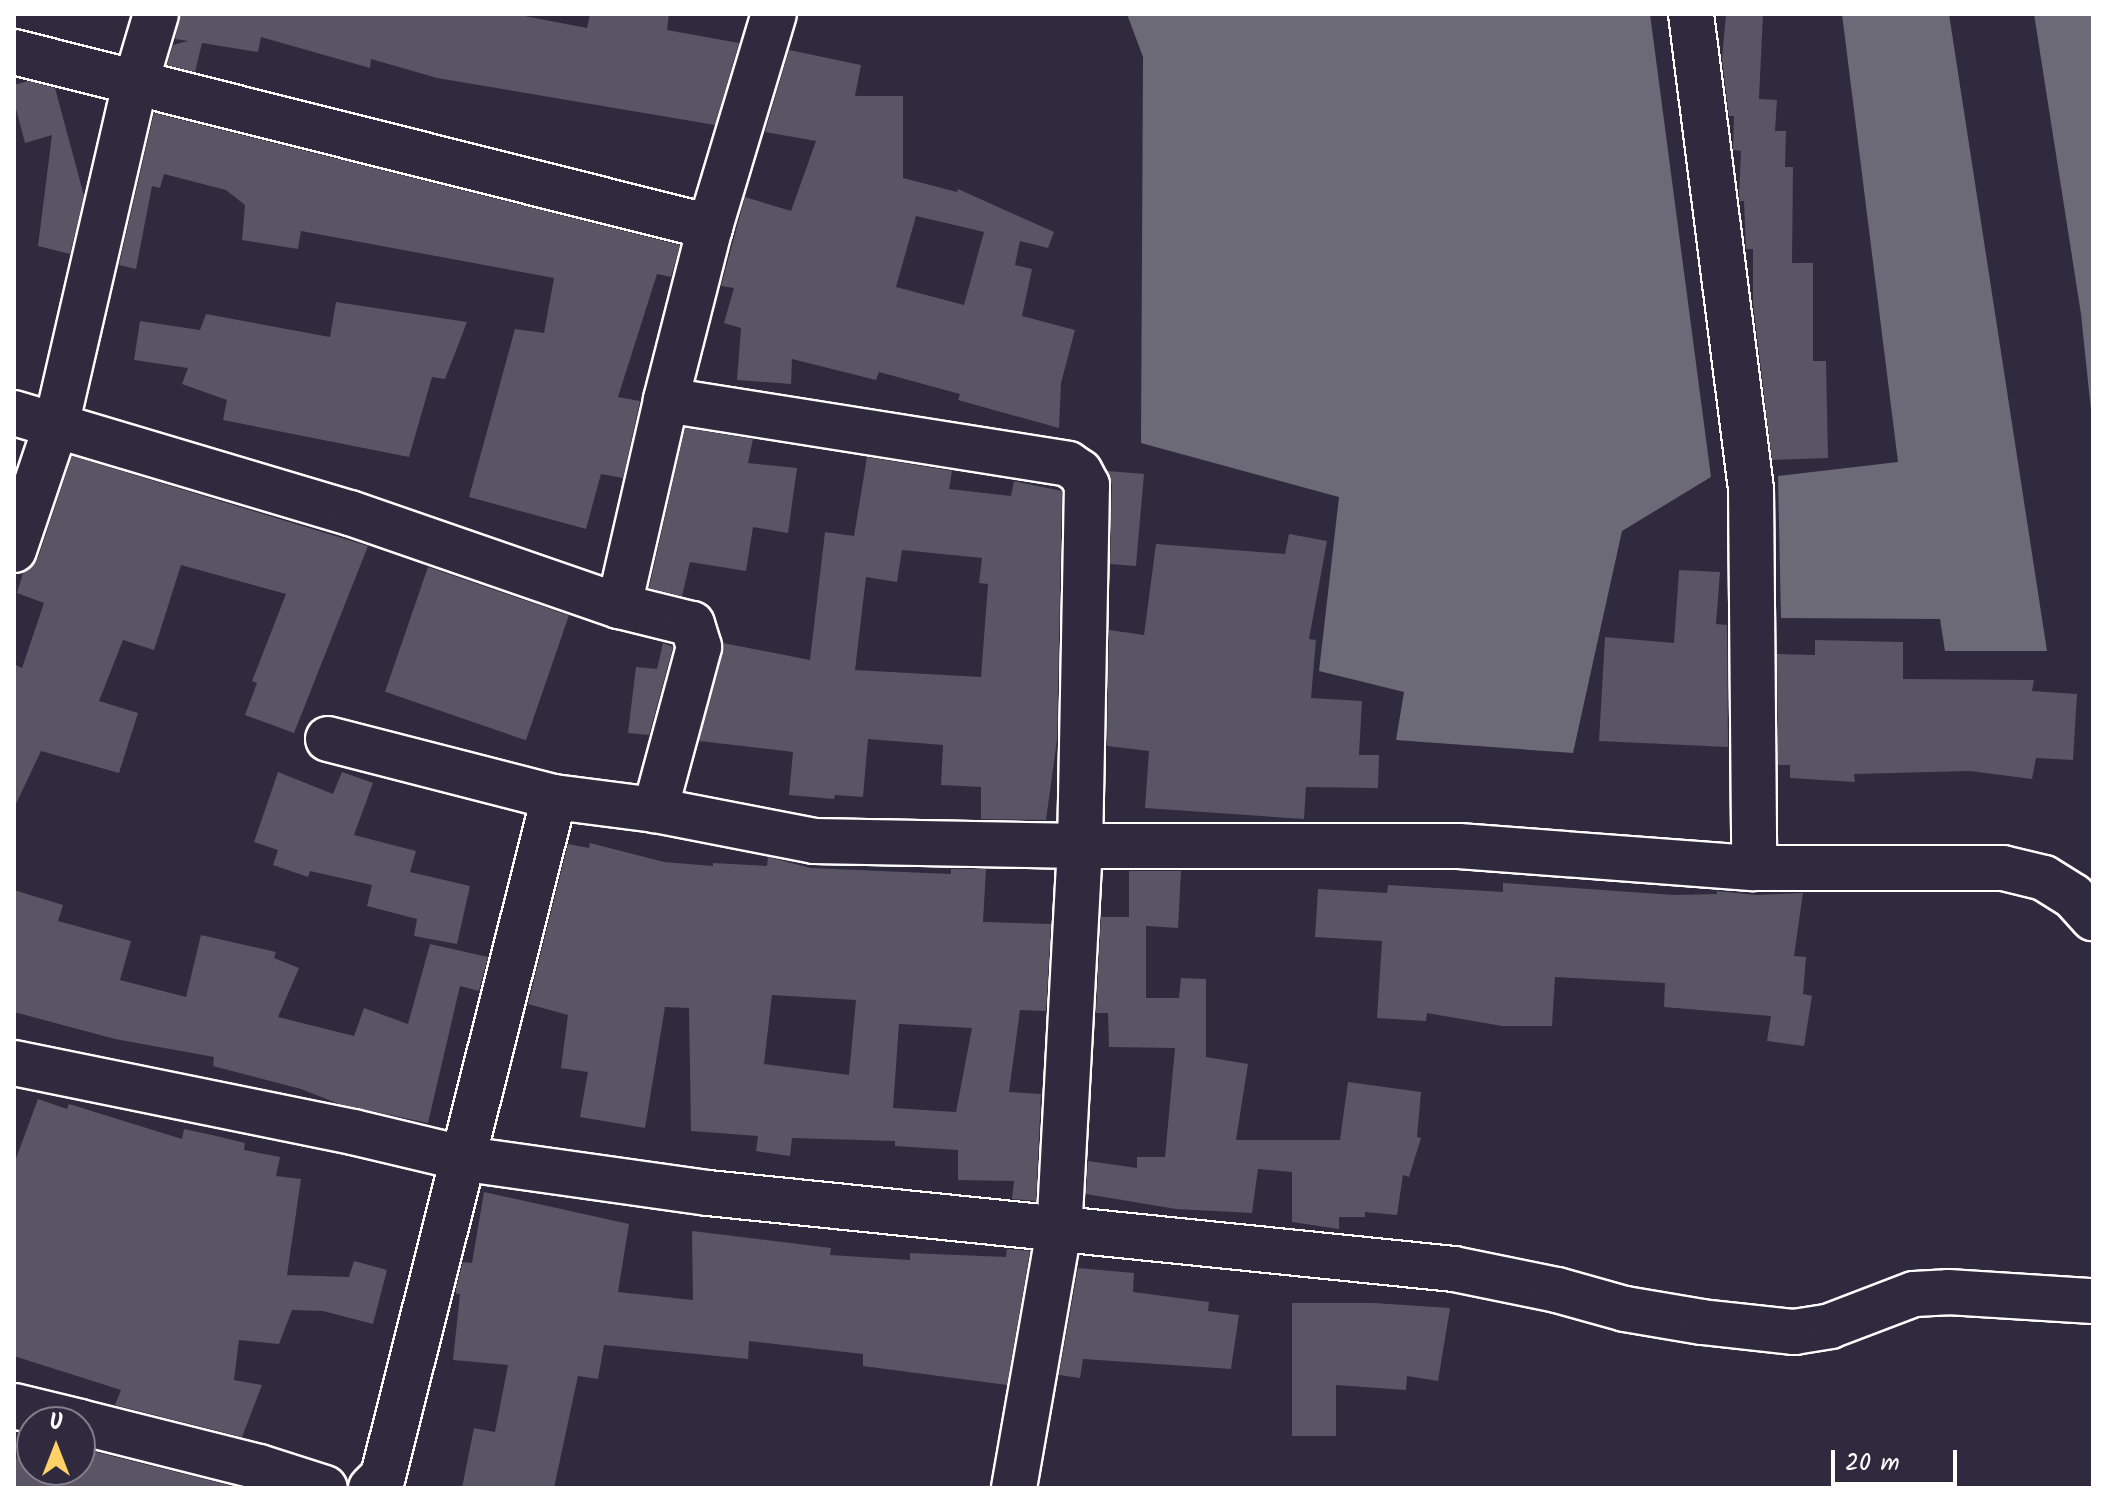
<!DOCTYPE html>
<style>
body{margin:0}
#map{position:relative;width:2107px;height:1502px;overflow:hidden;background:#2f2a3d;font-family:Kalam,sans-serif}
div>[style]{position:absolute}
[style*='--x']{left:calc(var(--x)*1px);top:calc(var(--y)*1px);width:calc(var(--w)*1px);rotate:calc(var(--a)*1deg)}
.water>*{inset:0;background:#6d6a77}
.building>*{inset:0;background:#595564;transform-origin:0 0}
.roads{filter:drop-shadow(2px 0 #fff) drop-shadow(-2px 0 #fff) drop-shadow(0 2px #fff) drop-shadow(0 -2px #fff)}
.minor>*{height:44px;margin:-22px;padding:0 22px;transform-origin:22px;border-radius:22px;background:#2f2a3d}
span{translate:-50% -50%;white-space:nowrap;text-align:center;line-height:1.15;-webkit-text-stroke:7px #2f2a3d;paint-order:stroke}
.frame{position:absolute;inset:0;border:16px solid #fff;pointer-events:none}
.north{position:absolute;left:16px;top:1406px;width:80px;height:80px;box-sizing:border-box;background:#2f2a3d;border:2px solid #827f8b;border-radius:50%;rotate:0deg;font-size:22px;font-weight:700;line-height:32px;text-align:center;color:#fff}
.north::after{content:'';display:block;margin:auto;width:28px;height:36px;background:#ffd166;clip-path:polygon(50% 0,100% 100%,50% 72%,0 100%)}
.scale{position:absolute;left:1831px;top:1450px;width:126px;height:36px;box-sizing:border-box;border:4px solid #fff;border-top:0;padding-left:10px;font-size:24px;line-height:28px;white-space:nowrap;color:#fff;-webkit-text-stroke:6px #2f2a3d;paint-order:stroke}
</style>
<div id="map">
<div class="water">
<div style="clip-path:polygon(1127px 14px,1650px 14px,1711px 477px,1622px 531px,1573px 753px,1396px 740px,1404px 692px,1319px 671px,1339px 497px,1141px 443px,1143px 57px)"></div>
<div style="clip-path:polygon(1842px 14px,1949px 14px,2047px 651px,1945px 651px,1940px 619px,1781px 618px,1778px 476px,1898px 462px)"></div>
<div style="clip-path:polygon(2034px 14px,2093px 14px,2093px 430px,2081px 314px)"></div>
</div>
<div class="building">
<div style="clip-path:polygon(180px 14px,514px 14px,587px 28px,590px 14px,669px 14px,667px 30px,739px 43px,715px 125px,437px 78px,371px 59px,370px 68px,261px 37px,258px 52px,202px 43px,195px 72px,167px 65px,173px 45px,188px 41px,175px 39px)"></div>
<div style="clip-path:polygon(1726px 14px,1763px 14px,1759px 99px,1777px 100px,1775px 131px,1786px 131px,1785px 167px,1793px 167px,1792px 263px,1813px 263px,1813px 361px,1826px 361px,1828px 458px,1772px 460px,1753px 303px,1753px 249px,1746px 249px,1744px 201px,1740px 201px,1739px 194px,1741px 151px,1733px 150px,1734px 116px,1729px 116px,1722px 59px)"></div>
<div style="clip-path:polygon(evenodd,789px 50px,861px 65px,855px 96px,903px 96px,903px 178px,957px 192px,958px 189px,1054px 232px,1048px 248px,1020px 241px,1015px 265px,1032px 269px,1022px 316px,1075px 330px,1061px 383px,1059px 428px,958px 400px,960px 394px,879px 372px,876px 380px,792px 359px,791px 384px,737px 380px,741px 328px,724px 323px,734px 288px,721px 286px,745px 197px,791px 211px,816px 141px,765px 132px,789px 50px,916px 216px,984px 232px,964px 305px,896px 287px,916px 216px)"></div>
<div style="clip-path:polygon(28px 81px,55px 88px,84px 196px,70px 254px,38px 246px,52px 135px,25px 143px,14px 101px,14px 85px)"></div>
<div style="clip-path:polygon(154px 113px,680px 245px,671px 277px,657px 274px,618px 397px,640px 401px,623px 478px,601px 474px,586px 529px,469px 497px,515px 329px,544px 333px,554px 278px,301px 231px,298px 249px,242px 240px,245px 205px,226px 190px,164px 174px,160px 188px,152px 186px,136px 269px,119px 265px)"></div>
<div style="clip-path:polygon(336px 302px,467px 322px,445px 379px,432px 377px,409px 457px,223px 420px,227px 400px,182px 384px,188px 368px,134px 360px,140px 321px,200px 330px,206px 314px,330px 337px)"></div>
<div style="clip-path:polygon(685px 428px,753px 439px,748px 463px,797px 468px,788px 533px,753px 527px,746px 571px,690px 562px,682px 596px,649px 588px)"></div>
<div style="clip-path:polygon(72px 456px,368px 546px,294px 733px,245px 715px,257px 683px,252px 681px,286px 594px,181px 565px,154px 650px,123px 640px,99px 701px,138px 713px,119px 773px,41px 751px,14px 808px,14px 664px,22px 668px,44px 603px,17px 593px,23px 573px,38px 558px)"></div>
<div style="clip-path:polygon(evenodd,867px 457px,952px 471px,949px 489px,1011px 496px,1014px 481px,1062px 491px,1057px 740px,1046px 820px,981px 819px,981px 787px,941px 785px,943px 745px,868px 739px,863px 797px,835px 795px,834px 799px,789px 795px,793px 752px,699px 741px,723px 643px,810px 660px,825px 532px,854px 536px,867px 457px,902px 550px,982px 558px,979px 583px,988px 584px,981px 677px,855px 670px,866px 577px,897px 582px,902px 550px)"></div>
<div style="clip-path:polygon(1108px 471px,1144px 474px,1136px 566px,1110px 564px,1112px 485px)"></div>
<div style="clip-path:polygon(1289px 534px,1327px 541px,1309px 639px,1316px 640px,1311px 698px,1362px 701px,1359px 755px,1379px 755px,1378px 788px,1306px 787px,1304px 819px,1145px 808px,1149px 751px,1107px 746px,1109px 630px,1144px 635px,1156px 544px,1285px 554px)"></div>
<div style="left:428px;top:567px;width:149px;height:132px;rotate:19deg"></div>
<div style="clip-path:polygon(1679px 570px,1720px 572px,1716px 624px,1727px 625px,1728px 747px,1599px 741px,1605px 637px,1674px 643px)"></div>
<div style="clip-path:polygon(1815px 640px,1903px 642px,1903px 679px,2034px 680px,2032px 691px,2077px 694px,2073px 760px,2036px 758px,2032px 779px,1970px 771px,1854px 774px,1855px 782px,1790px 778px,1790px 765px,1778px 765px,1777px 654px,1815px 655px)"></div>
<div style="clip-path:polygon(663px 643px,673px 647px,649px 735px,628px 733px,636px 667px,657px 669px)"></div>
<div style="clip-path:polygon(278px 772px,333px 794px,342px 772px,373px 783px,354px 835px,416px 851px,410px 872px,470px 886px,457px 944px,414px 936px,417px 919px,367px 906px,372px 885px,310px 871px,308px 877px,273px 865px,278px 850px,254px 842px)"></div>
<div style="clip-path:polygon(evenodd,590px 843px,664px 862px,713px 866px,713px 863px,767px 866px,768px 857px,811px 868px,951px 874px,951px 869px,986px 869px,983px 922px,1051px 924px,1046px 1011px,1020px 1010px,1009px 1092px,1041px 1094px,1036px 1201px,1012px 1199px,1014px 1181px,958px 1180px,958px 1150px,895px 1146px,895px 1141px,792px 1138px,790px 1156px,756px 1151px,758px 1136px,691px 1131px,689px 1008px,665px 1007px,645px 1128px,580px 1117px,588px 1072px,561px 1068px,568px 1015px,528px 1004px,568px 844px,589px 848px,590px 843px,772px 995px,856px 1000px,849px 1075px,764px 1064px,772px 995px,590px 843px,899px 1024px,972px 1028px,956px 1112px,893px 1108px,899px 1024px)"></div>
<div style="clip-path:polygon(1129px 871px,1181px 871px,1178px 928px,1146px 926px,1146px 998px,1179px 998px,1181px 978px,1206px 979px,1206px 1057px,1248px 1064px,1236px 1140px,1340px 1140px,1348px 1082px,1421px 1092px,1417px 1137px,1421px 1138px,1409px 1177px,1403px 1175px,1397px 1215px,1365px 1212px,1365px 1217px,1339px 1217px,1339px 1229px,1292px 1222px,1292px 1172px,1258px 1169px,1252px 1213px,1176px 1209px,1086px 1194px,1088px 1161px,1137px 1168px,1137px 1157px,1165px 1157px,1175px 1048px,1109px 1047px,1108px 1013px,1096px 1013px,1101px 917px,1129px 917px)"></div>
<div style="clip-path:polygon(1503px 883px,1674px 895px,1717px 894px,1717px 891px,1756px 895px,1803px 893px,1794px 956px,1806px 957px,1803px 994px,1812px 996px,1804px 1046px,1767px 1041px,1771px 1016px,1664px 1007px,1665px 983px,1555px 977px,1552px 1026px,1502px 1026px,1427px 1013px,1426px 1021px,1377px 1018px,1382px 941px,1315px 937px,1318px 889px,1387px 893px,1388px 885px,1503px 892px)"></div>
<div style="clip-path:polygon(14px 890px,63px 905px,58px 921px,131px 941px,120px 980px,186px 997px,201px 935px,276px 952px,274px 958px,299px 968px,278px 1017px,354px 1036px,364px 1008px,408px 1024px,430px 944px,488px 957px,479px 991px,460px 986px,428px 1123px,339px 1104px,301px 1089px,213px 1066px,214px 1057px,115px 1039px,14px 1012px)"></div>
<div style="clip-path:polygon(38px 1099px,67px 1109px,69px 1104px,182px 1139px,184px 1129px,212px 1135px,245px 1143px,244px 1150px,280px 1157px,276px 1176px,301px 1179px,287px 1275px,349px 1277px,354px 1261px,387px 1270px,373px 1324px,323px 1311px,292px 1310px,279px 1344px,239px 1340px,234px 1380px,262px 1385px,242px 1437px,115px 1405px,121px 1390px,14px 1356px,14px 1164px)"></div>
<div style="clip-path:polygon(484px 1192px,629px 1224px,618px 1292px,693px 1300px,692px 1231px,831px 1248px,830px 1255px,910px 1260px,910px 1253px,1006px 1257px,1007px 1249px,1030px 1251px,1007px 1385px,863px 1366px,863px 1354px,749px 1341px,748px 1359px,604px 1345px,598px 1379px,578px 1376px,554px 1488px,462px 1488px,474px 1428px,495px 1432px,508px 1365px,453px 1360px,460px 1294px,456px 1294px,456px 1287px,463px 1262px,472px 1263px)"></div>
<div style="clip-path:polygon(1078px 1268px,1134px 1273px,1133px 1292px,1209px 1302px,1208px 1311px,1239px 1315px,1231px 1369px,1083px 1359px,1080px 1378px,1059px 1375px)"></div>
<div style="clip-path:polygon(1292px 1303px,1374px 1303px,1450px 1308px,1438px 1381px,1407px 1376px,1406px 1390px,1336px 1385px,1336px 1436px,1292px 1436px)"></div>
<div style="clip-path:polygon(21px 1440px,32px 1443px,32px 1470px,80px 1470px,80px 1448px,240px 1488px,14px 1488px,14px 1468px)"></div>
</div>
<div class="roads">
<div class="minor">
<div style="--x:1691;--y:14;--w:479;--a:82.8"></div>
<div style="--x:1751;--y:489;--w:379;--a:89.5"></div>
<div style="--x:14;--y:52;--w:718;--a:14.11"></div>
<div style="--x:710;--y:227;--w:179;--a:104.3"></div>
<div style="--x:666;--y:400;--w:407;--a:9"></div>
<div style="--x:1068;--y:464;--w:14;--a:34"></div>
<div style="--x:1080;--y:472;--w:15;--a:62"></div>
<div style="--x:1087;--y:485;--w:361;--a:91.1"></div>
<div style="--x:1080;--y:846;--w:385;--a:93.1"></div>
<div style="--x:1059;--y:1230;--w:262;--a:99.9"></div>
<div style="--x:710;--y:227;--w:222;--a:-73.3"></div>
<div style="--x:14;--y:413;--w:351;--a:16.6"></div>
<div style="--x:350;--y:513;--w:285;--a:19.1"></div>
<div style="--x:619;--y:606;--w:75;--a:13.9"></div>
<div style="--x:692;--y:624;--w:24;--a:73"></div>
<div style="--x:699;--y:647;--w:169;--a:105.1"></div>
<div style="--x:14;--y:550;--w:131;--a:-71.3"></div>
<div style="--x:56;--y:426;--w:350;--a:-77"></div>
<div style="--x:135;--y:85;--w:74;--a:-73.5"></div>
<div style="--x:619;--y:606;--w:211;--a:-77.1"></div>
<div style="--x:328;--y:739;--w:233;--a:14.4"></div>
<div style="--x:554;--y:797;--w:102;--a:7.3"></div>
<div style="--x:655;--y:810;--w:162;--a:11"></div>
<div style="--x:814;--y:841;--w:266;--a:1.1"></div>
<div style="--x:1080;--y:846;--w:379;--a:0"></div>
<div style="--x:1459;--y:846;--w:296;--a:4.3"></div>
<div style="--x:1754;--y:868;--w:249;--a:0"></div>
<div style="--x:2003;--y:868;--w:42;--a:13.7"></div>
<div style="--x:2044;--y:878;--w:34;--a:32"></div>
<div style="--x:2073;--y:896;--w:30;--a:48"></div>
<div style="--x:14;--y:1063;--w:346;--a:11.5"></div>
<div style="--x:353;--y:1132;--w:116;--a:13.4"></div>
<div style="--x:466;--y:1159;--w:244;--a:8"></div>
<div style="--x:708;--y:1193;--w:750;--a:5.82"></div>
<div style="--x:1454;--y:1269;--w:105;--a:11.5"></div>
<div style="--x:1557;--y:1290;--w:71;--a:15.6"></div>
<div style="--x:1625;--y:1309;--w:78;--a:9.6"></div>
<div style="--x:1702;--y:1322;--w:93;--a:6.2"></div>
<div style="--x:1794;--y:1332;--w:36;--a:-9"></div>
<div style="--x:1830;--y:1326;--w:90;--a:-20.9"></div>
<div style="--x:1914;--y:1294;--w:34;--a:-3"></div>
<div style="--x:1948;--y:1292;--w:145;--a:3.6"></div>
<div style="--x:14;--y:1406;--w:68;--a:13.6"></div>
<div style="--x:80;--y:1422;--w:185;--a:14.1"></div>
<div style="--x:259;--y:1467;--w:69;--a:17.7"></div>
<div style="--x:371;--y:1488;--w:17;--a:-45"></div>
<div style="--x:383;--y:1476;--w:700;--a:-75.86"></div>
</div>
</div>
<div class="frame"></div>
<div class="north">U</div>
<div class="scale">20 m</div>
</div>
